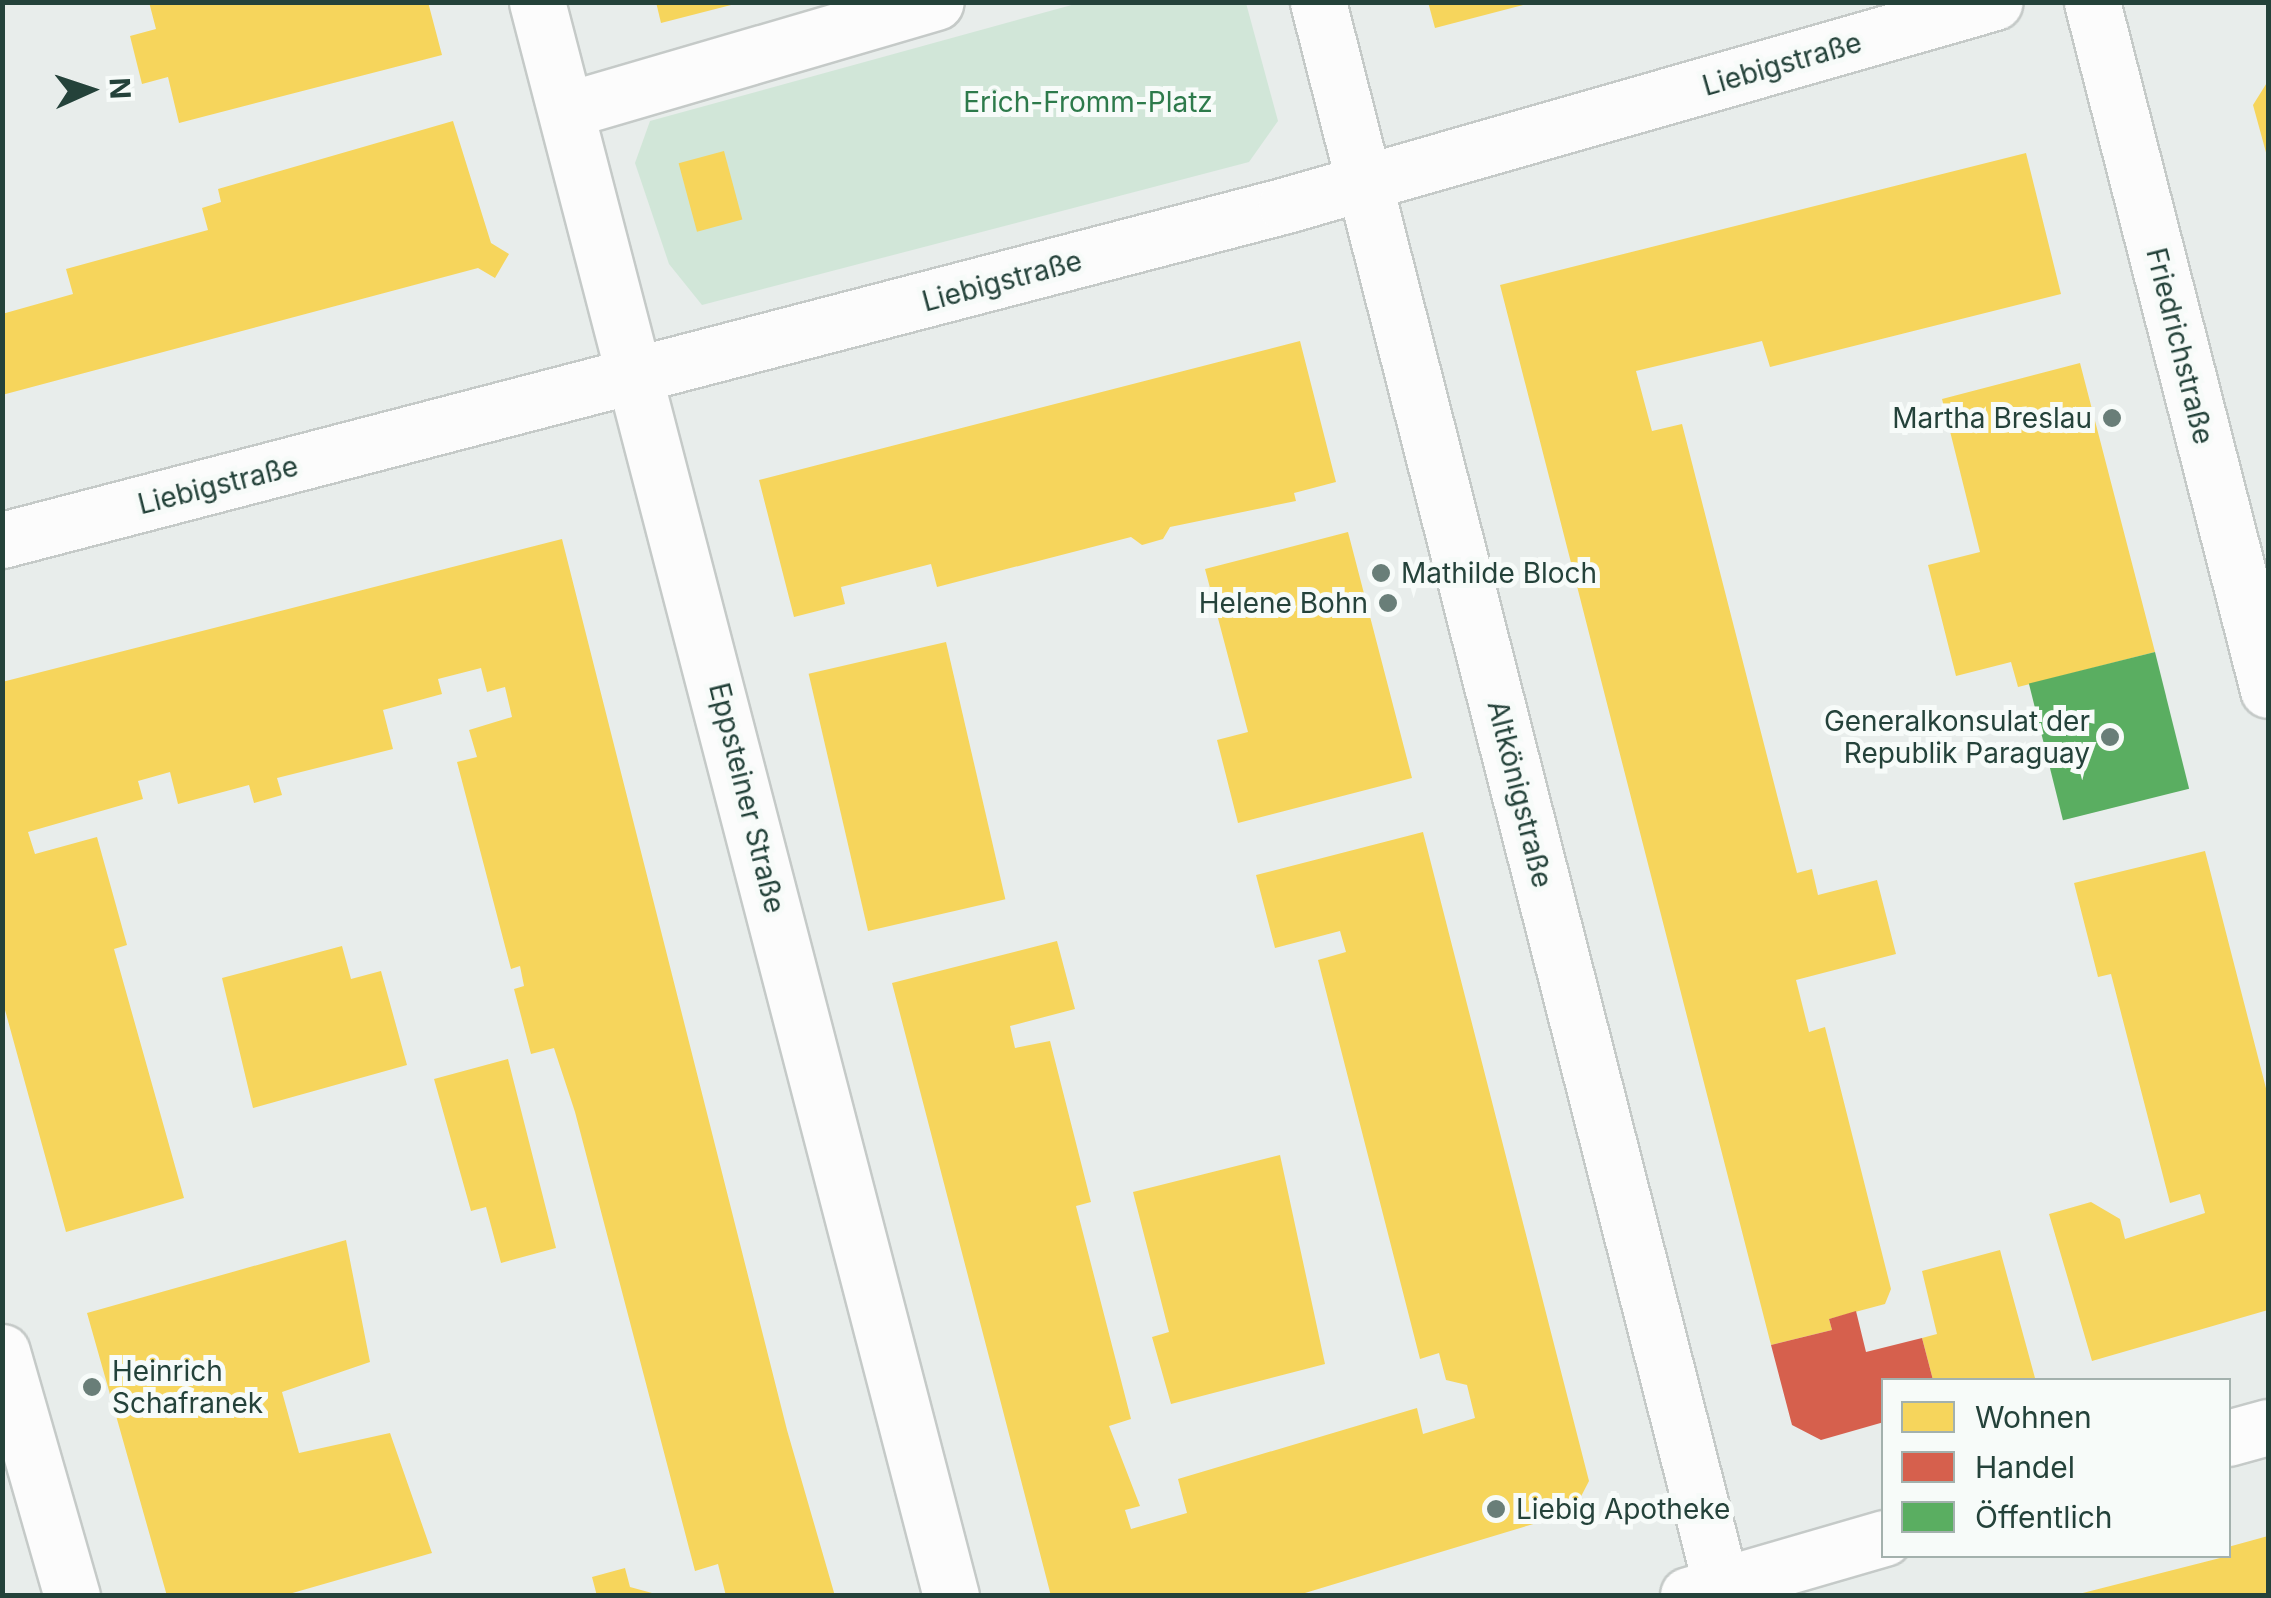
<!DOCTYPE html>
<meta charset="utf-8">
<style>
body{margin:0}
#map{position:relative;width:2271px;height:1598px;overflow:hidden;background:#e8edeb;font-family:Inter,sans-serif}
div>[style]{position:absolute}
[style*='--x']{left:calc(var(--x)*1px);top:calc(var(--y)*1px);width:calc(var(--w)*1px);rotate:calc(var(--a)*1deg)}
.green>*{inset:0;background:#d1e6d8}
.homes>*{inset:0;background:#f6d55c;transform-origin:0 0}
.shops>*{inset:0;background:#d6604d}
.public>*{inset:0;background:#5aae61;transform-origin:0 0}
.roads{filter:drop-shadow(2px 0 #c5cac8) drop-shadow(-2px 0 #c5cac8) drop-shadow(0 2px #c5cac8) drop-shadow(0 -2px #c5cac8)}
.street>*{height:55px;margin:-27.5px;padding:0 27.5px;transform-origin:27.5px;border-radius:27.5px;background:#fcfcfc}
.dots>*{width:28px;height:28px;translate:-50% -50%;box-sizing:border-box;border:5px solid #f7fbf9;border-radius:50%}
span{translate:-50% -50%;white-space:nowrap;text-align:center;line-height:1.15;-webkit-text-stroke:10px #f7fbf9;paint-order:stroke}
.street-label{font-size:28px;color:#24423a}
.park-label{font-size:28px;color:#2d7a4b}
.poi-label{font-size:28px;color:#24423a}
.right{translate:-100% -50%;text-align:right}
.left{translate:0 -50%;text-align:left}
.frame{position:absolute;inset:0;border:5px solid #24423a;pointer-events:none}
.legend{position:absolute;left:1881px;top:1378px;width:350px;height:180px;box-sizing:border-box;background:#f7fbf9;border:2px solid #a3b1ad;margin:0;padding:12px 18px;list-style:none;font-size:30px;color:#24423a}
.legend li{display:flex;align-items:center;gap:20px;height:50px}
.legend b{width:50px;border:2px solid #a3b1ad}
.north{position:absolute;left:40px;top:40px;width:100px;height:100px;-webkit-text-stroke:8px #f7fbf9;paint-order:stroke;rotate:87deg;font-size:28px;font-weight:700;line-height:40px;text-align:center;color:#24423a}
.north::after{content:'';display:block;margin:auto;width:35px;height:45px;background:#24423a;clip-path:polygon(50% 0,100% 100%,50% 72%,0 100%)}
</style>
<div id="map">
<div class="green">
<div style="clip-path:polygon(1079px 3px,1246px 3px,1278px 121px,1249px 162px,702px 305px,669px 264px,635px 163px,650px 121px)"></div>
</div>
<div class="homes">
<div style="clip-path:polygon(149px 2px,428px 2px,442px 55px,179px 123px,168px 77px,142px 84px,130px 36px,156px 29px)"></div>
<div style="clip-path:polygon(656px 2px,735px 2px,735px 4px,661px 23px)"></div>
<div style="clip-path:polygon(1428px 2px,1527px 2px,1527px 4px,1435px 28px)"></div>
<div style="clip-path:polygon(2268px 81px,2268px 156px,2267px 156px,2253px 105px)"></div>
<div style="clip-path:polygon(453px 121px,491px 243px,509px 254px,495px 278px,478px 268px,2px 395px,2px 314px,73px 294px,66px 269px,208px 230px,202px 208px,221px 202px,218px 189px)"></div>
<div style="left:724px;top:151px;width:71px;height:47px;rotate:75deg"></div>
<div style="clip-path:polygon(2026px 153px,2061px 294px,1770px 367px,1762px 341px,1636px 371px,1652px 431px,1682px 424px,1797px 873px,1812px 869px,1818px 895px,1877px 880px,1896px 954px,1796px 980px,1809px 1032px,1825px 1027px,1891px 1289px,1885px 1304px,1829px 1319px,1832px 1330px,1771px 1345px,1500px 285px)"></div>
<div style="clip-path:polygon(1300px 341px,1336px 482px,1294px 493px,1296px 501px,1170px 527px,1163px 539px,1142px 545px,1131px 537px,937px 587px,931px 564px,841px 587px,845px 604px,794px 617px,759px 480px)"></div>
<div style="clip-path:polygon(2080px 363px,2155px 652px,2018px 687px,2011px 662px,1956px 676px,1928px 565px,1980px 552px,1942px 399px)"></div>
<div style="clip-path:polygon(1348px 532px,1412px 778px,1238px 823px,1217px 740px,1248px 732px,1205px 569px)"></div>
<div style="clip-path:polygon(562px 539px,787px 1430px,835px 1596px,726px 1596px,718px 1564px,695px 1571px,575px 1112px,554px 1048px,531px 1054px,514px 989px,524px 986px,520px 966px,511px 969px,457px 762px,477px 757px,469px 730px,512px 717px,505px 687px,487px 692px,481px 668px,438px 679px,442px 694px,383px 710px,393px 749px,277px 778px,282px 795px,254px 803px,249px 785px,178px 804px,170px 772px,138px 781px,143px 799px,28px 832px,35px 854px,97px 837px,127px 945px,114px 949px,184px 1198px,66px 1232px,2px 999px,2px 682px)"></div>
<div style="left:946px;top:642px;width:264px;height:141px;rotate:77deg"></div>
<div style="clip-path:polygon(1423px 832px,1589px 1481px,1573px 1512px,1295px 1596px,1051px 1596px,892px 983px,1057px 941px,1075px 1009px,1010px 1026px,1015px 1048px,1050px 1041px,1091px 1202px,1076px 1206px,1131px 1419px,1109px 1426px,1140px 1506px,1125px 1510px,1131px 1529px,1187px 1513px,1178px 1479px,1417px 1408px,1423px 1434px,1475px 1418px,1467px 1385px,1446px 1380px,1439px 1353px,1420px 1359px,1318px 960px,1346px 952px,1340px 931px,1275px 948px,1256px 875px)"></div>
<div style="clip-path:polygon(2205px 851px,2268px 1096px,2268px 1310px,2092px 1361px,2049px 1214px,2091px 1202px,2120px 1219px,2125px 1239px,2205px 1213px,2200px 1194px,2170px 1203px,2111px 974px,2098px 977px,2074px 883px)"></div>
<div style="clip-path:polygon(342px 946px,351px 979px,381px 971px,407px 1065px,253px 1108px,222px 978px)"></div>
<div style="clip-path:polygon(508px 1059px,556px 1248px,501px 1263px,486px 1207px,471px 1211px,434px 1079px)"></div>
<div style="clip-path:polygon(1280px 1155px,1325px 1364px,1171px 1404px,1152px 1337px,1169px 1332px,1133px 1192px)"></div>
<div style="clip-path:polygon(346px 1240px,370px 1362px,282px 1392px,299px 1453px,390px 1433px,432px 1553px,282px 1596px,167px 1596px,87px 1313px)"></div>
<div style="clip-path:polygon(2000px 1250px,2035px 1378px,1933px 1380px,1922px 1338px,1937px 1334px,1922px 1271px)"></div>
<div style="clip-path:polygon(2268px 1536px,2268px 1596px,2071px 1596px,2228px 1556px,2228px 1547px)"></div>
<div style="clip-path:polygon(625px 1568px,630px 1587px,663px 1596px,597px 1596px,592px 1577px)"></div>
</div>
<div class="shops">
<div style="clip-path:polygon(1856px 1311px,1866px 1352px,1922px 1338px,1933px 1380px,1884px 1380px,1884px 1422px,1821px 1440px,1792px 1425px,1771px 1345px,1832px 1330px,1829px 1319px)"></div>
</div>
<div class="public">
<div style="left:2155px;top:652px;width:141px;height:130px;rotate:76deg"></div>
</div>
<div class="roads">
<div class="street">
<div style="--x:537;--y:2;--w:1647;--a:75.44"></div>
<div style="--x:1318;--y:2;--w:1633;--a:75.72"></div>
<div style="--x:2092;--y:2;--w:710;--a:75.65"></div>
<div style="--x:567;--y:110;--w:384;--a:-16.3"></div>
<div style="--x:2;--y:540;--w:1327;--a:-14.62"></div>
<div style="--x:1286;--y:205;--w:737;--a:-15.98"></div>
<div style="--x:2;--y:1352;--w:254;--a:74"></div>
<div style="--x:2228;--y:1438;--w:41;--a:-15.4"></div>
<div style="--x:1688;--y:1595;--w:204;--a:-16.2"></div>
</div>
</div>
<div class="dots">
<div style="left:2112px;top:418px;background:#697e78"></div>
<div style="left:1381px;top:573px;background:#697e78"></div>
<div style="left:1388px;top:603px;background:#697e78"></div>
<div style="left:2110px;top:737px;background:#697e78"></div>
<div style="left:92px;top:1387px;background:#697e78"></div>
<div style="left:1496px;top:1509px;background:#697e78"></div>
</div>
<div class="street-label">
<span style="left:1782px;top:64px;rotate:-16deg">Liebigstraße</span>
<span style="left:1002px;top:281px;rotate:-15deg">Liebigstraße</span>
<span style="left:2180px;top:346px;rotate:76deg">Friedrichstraße</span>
<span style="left:218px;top:485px;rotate:-14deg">Liebigstraße</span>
<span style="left:1520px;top:794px;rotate:76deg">Altkönigstraße</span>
<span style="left:747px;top:798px;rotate:76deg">Eppsteiner Straße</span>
</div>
<div class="park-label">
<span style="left:1088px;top:102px">Erich-Fromm-Platz</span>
</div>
<div class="poi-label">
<span class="right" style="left:2092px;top:418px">Martha Breslau</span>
<span class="left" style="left:1401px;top:573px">Mathilde Bloch</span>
<span class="right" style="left:1368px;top:603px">Helene Bohn</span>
<span class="right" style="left:2090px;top:737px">Generalkonsulat der<br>Republik Paraguay</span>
<span class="left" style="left:112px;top:1387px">Heinrich<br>Schafranek</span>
<span class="left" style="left:1516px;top:1509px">Liebig Apotheke</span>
</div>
<div class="frame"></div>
<ul class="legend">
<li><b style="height:28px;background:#f6d55c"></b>Wohnen</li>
<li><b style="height:28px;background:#d6604d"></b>Handel</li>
<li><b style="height:28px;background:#5aae61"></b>Öffentlich</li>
</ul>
<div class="north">N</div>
</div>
